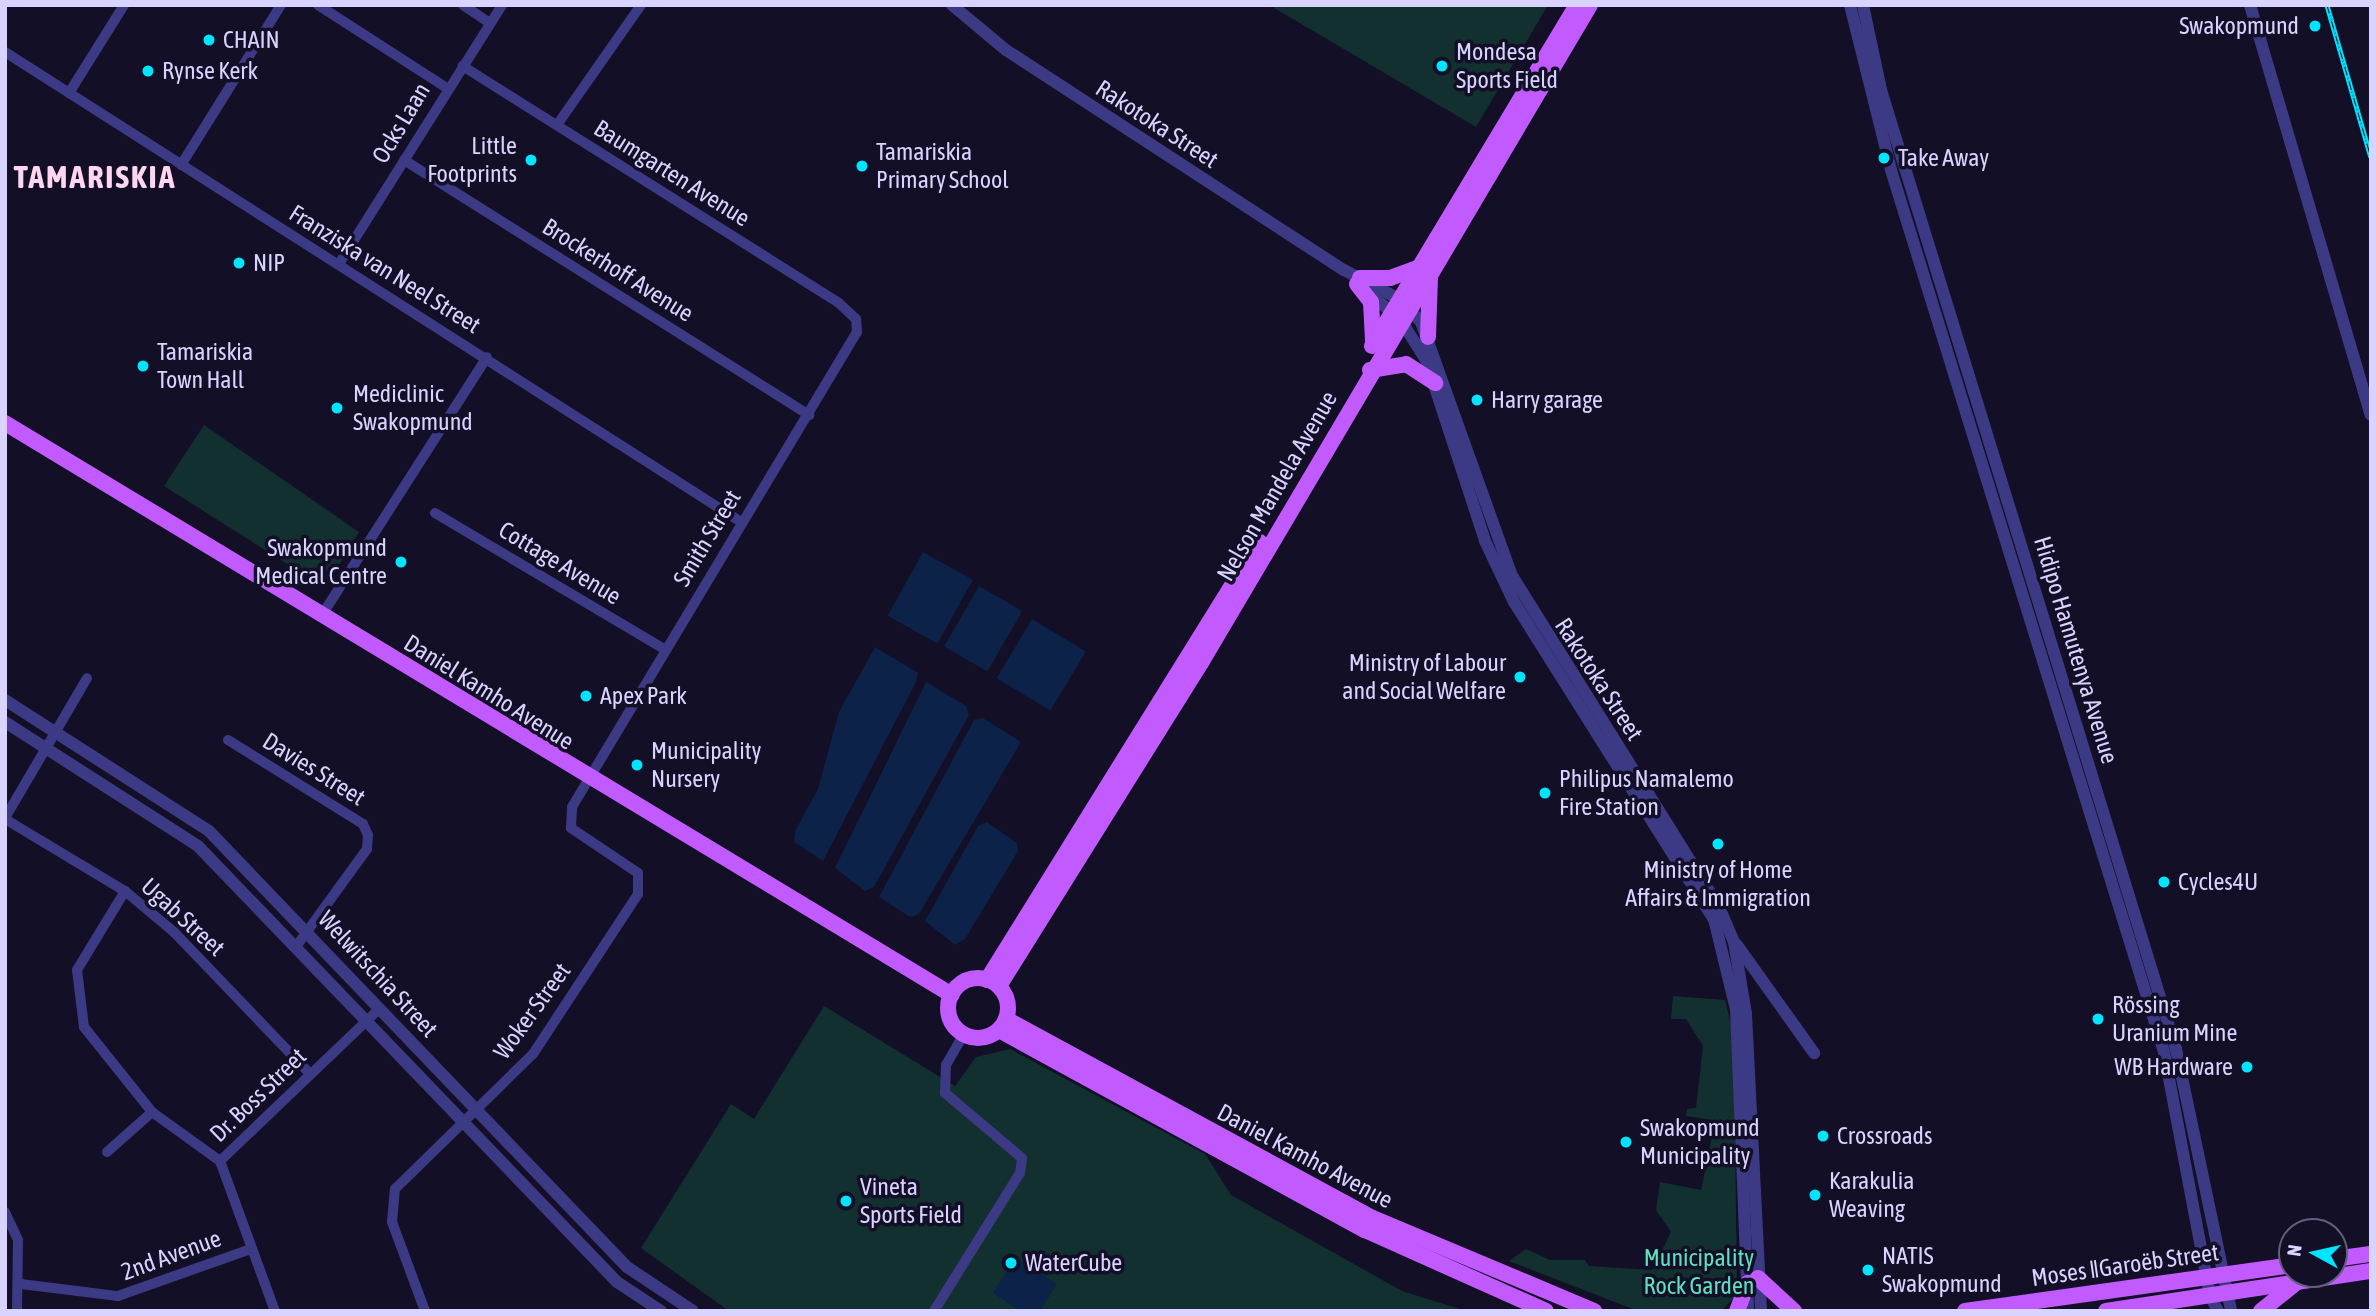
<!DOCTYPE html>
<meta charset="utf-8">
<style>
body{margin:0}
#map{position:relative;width:2376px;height:1316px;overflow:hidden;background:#130f26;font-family:"Asap Condensed",sans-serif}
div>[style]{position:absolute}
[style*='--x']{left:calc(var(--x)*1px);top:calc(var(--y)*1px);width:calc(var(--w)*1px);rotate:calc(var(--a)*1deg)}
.green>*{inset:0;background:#12302f}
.water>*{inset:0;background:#0c2248;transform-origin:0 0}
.minor>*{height:10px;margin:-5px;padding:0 5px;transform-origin:5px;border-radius:5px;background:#3d3a85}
.tertiary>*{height:12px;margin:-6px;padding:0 6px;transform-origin:6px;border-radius:6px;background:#3d3a85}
.primary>*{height:16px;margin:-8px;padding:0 8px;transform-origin:8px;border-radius:8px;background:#c25bff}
.primary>.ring{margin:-8px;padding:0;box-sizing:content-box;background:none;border:16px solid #c25bff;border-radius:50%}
.rail>*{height:5px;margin-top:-2.5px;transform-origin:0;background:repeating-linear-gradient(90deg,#130f26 0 8px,#00e5ff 0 16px);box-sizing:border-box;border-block:2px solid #00e5ff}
.dots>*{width:19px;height:19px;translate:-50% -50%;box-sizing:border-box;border:4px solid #130f26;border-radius:50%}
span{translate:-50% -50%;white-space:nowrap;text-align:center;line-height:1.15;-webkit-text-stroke:7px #130f26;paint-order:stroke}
.poi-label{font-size:24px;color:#d9d4ff}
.right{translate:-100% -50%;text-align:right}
.left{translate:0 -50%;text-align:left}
.street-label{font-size:24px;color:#d9d4ff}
.park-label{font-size:24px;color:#5fe0c0}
.district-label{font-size:32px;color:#ffd6f0;font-weight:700;letter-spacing:2px}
.frame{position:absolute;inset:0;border:7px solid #d9d4ff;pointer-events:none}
.north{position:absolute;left:2278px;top:1218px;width:70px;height:70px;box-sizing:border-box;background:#130f26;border:2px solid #625e7d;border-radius:50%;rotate:278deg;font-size:19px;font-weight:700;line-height:28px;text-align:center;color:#d9d4ff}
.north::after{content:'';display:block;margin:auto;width:24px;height:32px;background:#00e5ff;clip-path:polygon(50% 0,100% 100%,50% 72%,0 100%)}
</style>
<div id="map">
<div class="green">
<div style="clip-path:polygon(1269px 5px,1548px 5px,1476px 127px)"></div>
<div style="clip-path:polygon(204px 425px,359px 532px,333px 575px,311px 579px,164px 486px)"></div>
<div style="clip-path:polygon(1673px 996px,1725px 1000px,1733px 1032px,1737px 1124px,1686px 1116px,1687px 1109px,1696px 1108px,1703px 1046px,1686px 1019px,1671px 1019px)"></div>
<div style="clip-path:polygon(824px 1006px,955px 1086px,976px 1057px,1010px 1049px,1205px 1154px,1231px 1195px,1402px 1291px,1466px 1311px,729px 1311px,641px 1248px,731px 1104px,754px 1119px)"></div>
<div style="clip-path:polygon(1714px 1127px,1735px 1128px,1737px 1295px,1721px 1311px,1638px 1311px,1509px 1261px,1526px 1249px,1550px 1260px,1585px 1260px,1589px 1266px,1652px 1270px,1671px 1232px,1656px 1210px,1660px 1182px,1701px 1190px)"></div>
</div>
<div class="water">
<div style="left:923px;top:552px;width:57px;height:73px;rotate:29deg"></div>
<div style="left:979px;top:586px;width:50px;height:70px;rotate:30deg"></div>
<div style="left:1032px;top:619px;width:63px;height:69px;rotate:31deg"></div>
<div style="clip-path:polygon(875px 647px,918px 673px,916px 682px,823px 861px,794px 842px,795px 831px,818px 789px,839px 712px)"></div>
<div style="clip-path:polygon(926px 682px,966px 706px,969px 715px,874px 887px,865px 891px,835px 868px)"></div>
<div style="clip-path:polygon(983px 718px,1021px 742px,919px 914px,910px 917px,879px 897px,974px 720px)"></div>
<div style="clip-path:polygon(987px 822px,1017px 843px,1018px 851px,965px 939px,955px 945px,925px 921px,978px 826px)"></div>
<div style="clip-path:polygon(1015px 1258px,1057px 1284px,1040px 1311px,1020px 1311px,993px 1293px)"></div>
</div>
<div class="minor">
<div style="--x:318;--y:5;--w:153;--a:32.8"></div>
<div style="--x:463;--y:5;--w:32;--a:34"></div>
<div style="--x:5;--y:52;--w:873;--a:32.56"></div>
<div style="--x:69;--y:93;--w:104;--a:-58"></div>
<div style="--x:557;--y:125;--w:146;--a:-55"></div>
<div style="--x:404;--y:160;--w:479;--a:32.2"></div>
<div style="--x:181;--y:165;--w:189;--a:-58"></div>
<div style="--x:339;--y:264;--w:306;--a:-57.8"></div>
<div style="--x:435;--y:513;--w:266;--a:30.7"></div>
<div style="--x:322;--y:615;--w:306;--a:-57.4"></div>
<div style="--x:228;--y:740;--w:159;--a:31.9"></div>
<div style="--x:363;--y:824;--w:12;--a:66"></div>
<div style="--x:368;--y:835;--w:14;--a:94"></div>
<div style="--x:367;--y:849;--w:117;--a:126"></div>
<div style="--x:5;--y:818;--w:162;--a:-59.6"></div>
<div style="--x:5;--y:819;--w:140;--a:31"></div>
<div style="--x:125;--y:891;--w:64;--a:39.9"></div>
<div style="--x:174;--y:932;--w:197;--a:46.2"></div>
<div style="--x:125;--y:891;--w:92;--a:121.3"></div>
<div style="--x:77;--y:970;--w:57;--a:83"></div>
<div style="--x:84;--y:1027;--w:109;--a:51.3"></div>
<div style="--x:152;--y:1112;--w:84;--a:35.8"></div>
<div style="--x:107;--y:1152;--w:60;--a:-41.6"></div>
<div style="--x:220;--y:1161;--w:221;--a:-43.7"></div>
<div style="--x:220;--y:1161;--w:160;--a:69.9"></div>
<div style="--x:5;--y:1212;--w:31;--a:65"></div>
<div style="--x:18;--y:1240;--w:71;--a:90.8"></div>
<div style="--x:21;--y:1284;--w:98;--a:7.1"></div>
<div style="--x:118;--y:1296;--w:141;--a:-19.5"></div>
<div style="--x:425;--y:1311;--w:95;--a:-110.3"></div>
<div style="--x:392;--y:1222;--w:33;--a:-85"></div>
<div style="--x:395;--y:1189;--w:193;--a:-44.4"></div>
<div style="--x:533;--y:1054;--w:191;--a:-56.7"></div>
<div style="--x:638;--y:894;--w:21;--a:-90"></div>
<div style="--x:638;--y:873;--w:81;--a:-146.1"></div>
<div style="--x:571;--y:828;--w:21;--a:-87"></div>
<div style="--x:572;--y:807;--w:554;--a:-59.04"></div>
<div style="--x:857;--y:332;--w:13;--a:-94"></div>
<div style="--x:856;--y:319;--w:23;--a:-137"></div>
<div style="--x:839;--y:303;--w:445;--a:-147.8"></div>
<div style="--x:934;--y:1311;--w:163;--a:-58.1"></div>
<div style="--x:1020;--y:1173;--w:15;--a:-82"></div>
<div style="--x:1022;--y:1158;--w:101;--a:-139.8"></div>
<div style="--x:945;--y:1093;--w:28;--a:-88"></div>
<div style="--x:946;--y:1065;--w:34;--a:-60"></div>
</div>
<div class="tertiary">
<div style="--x:952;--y:5;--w:70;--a:39.8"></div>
<div style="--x:1006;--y:50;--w:403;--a:33.1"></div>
<div style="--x:1344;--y:270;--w:62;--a:27.8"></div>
<div style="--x:1399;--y:299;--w:32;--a:46"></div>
<div style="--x:1421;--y:322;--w:268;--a:70.3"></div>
<div style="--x:1511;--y:574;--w:390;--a:58"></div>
<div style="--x:1718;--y:905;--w:40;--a:66.6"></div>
<div style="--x:1734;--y:942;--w:73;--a:80.5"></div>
<div style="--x:1746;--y:1014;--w:297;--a:87.1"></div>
<div style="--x:1850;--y:5;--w:170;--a:76"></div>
<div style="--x:1891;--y:170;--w:923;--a:72.8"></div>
<div style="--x:2164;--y:1052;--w:248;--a:79.3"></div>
<div style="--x:2210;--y:1296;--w:17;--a:62"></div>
<div style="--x:1863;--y:5;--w:87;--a:78"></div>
<div style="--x:1881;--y:90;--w:1003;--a:72.9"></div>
<div style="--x:2176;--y:1049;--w:268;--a:78.1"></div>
<div style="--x:2250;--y:5;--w:427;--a:73.6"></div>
<div style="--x:1367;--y:292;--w:43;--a:39.3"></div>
<div style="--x:1400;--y:319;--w:49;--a:57.6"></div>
<div style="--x:1426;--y:360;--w:190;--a:71.9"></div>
<div style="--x:1485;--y:541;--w:68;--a:64.6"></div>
<div style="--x:1514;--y:602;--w:375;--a:57.8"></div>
<div style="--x:1714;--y:919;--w:93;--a:76.3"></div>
<div style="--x:1736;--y:1009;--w:302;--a:87.7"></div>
<div style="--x:5;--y:700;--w:242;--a:32.7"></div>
<div style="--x:209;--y:831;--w:604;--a:46.21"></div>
<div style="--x:627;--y:1267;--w:79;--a:33.7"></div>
<div style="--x:5;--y:722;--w:229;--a:32.7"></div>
<div style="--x:198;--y:846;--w:605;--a:46.14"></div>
<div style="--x:617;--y:1282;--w:53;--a:33.4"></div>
<div style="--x:1737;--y:945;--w:133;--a:54.5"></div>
</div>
<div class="primary">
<div style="--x:1360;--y:278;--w:30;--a:0"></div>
<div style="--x:1390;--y:278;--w:29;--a:-20"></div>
<div style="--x:1357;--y:284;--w:23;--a:52"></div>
<div style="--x:1371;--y:302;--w:39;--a:87"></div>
<div style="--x:1428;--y:337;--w:60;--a:-88.1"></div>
<div style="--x:1372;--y:346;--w:398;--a:-59"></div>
<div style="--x:1370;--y:370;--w:36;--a:-9"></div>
<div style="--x:1406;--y:364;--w:35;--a:33"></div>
<div style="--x:5;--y:423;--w:1106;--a:31.13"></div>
<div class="ring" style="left:948px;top:978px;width:44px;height:44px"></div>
<div style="--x:987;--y:980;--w:516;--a:-58.16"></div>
<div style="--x:999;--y:986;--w:381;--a:-58"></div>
<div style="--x:1201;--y:663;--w:764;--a:-59.41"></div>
<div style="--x:1006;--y:1019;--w:417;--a:28.5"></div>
<div style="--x:1373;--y:1218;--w:240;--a:22.8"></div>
<div style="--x:999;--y:1030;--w:417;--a:28.7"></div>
<div style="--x:1365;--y:1230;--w:198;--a:24.1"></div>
<div style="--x:2334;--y:1259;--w:37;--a:-8"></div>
<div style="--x:1758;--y:1278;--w:49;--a:42.5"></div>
<div style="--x:1737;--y:1311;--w:30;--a:-69"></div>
<div style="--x:1965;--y:1311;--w:330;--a:-8"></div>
<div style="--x:2106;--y:1311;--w:268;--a:-8.6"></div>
<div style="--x:2261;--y:1311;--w:45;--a:-38.7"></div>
</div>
<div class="rail">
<div style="--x:2327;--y:5;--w:158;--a:73.9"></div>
</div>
<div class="dots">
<div style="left:2315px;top:26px;background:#00e5ff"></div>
<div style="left:209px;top:40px;background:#00e5ff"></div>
<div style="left:1442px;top:66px;background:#00e5ff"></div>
<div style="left:148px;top:71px;background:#00e5ff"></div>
<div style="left:1884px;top:158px;background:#00e5ff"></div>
<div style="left:531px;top:160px;background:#00e5ff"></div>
<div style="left:862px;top:166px;background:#00e5ff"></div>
<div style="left:239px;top:263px;background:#00e5ff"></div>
<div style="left:143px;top:366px;background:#00e5ff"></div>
<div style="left:1477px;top:400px;background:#00e5ff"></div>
<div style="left:337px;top:408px;background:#00e5ff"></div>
<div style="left:401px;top:562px;background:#00e5ff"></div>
<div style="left:1520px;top:677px;background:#00e5ff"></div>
<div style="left:586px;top:696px;background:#00e5ff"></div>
<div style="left:637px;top:765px;background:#00e5ff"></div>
<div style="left:1545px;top:793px;background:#00e5ff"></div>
<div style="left:1718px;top:844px;background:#00e5ff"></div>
<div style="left:2164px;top:882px;background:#00e5ff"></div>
<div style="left:2098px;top:1019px;background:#00e5ff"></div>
<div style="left:2247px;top:1067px;background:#00e5ff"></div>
<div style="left:1823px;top:1136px;background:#00e5ff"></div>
<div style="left:1626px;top:1142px;background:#00e5ff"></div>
<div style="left:1815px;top:1195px;background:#00e5ff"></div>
<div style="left:846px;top:1201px;background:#00e5ff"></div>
<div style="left:1011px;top:1263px;background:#00e5ff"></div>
<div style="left:1868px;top:1270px;background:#00e5ff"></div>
</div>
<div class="poi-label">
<span class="right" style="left:2299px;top:26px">Swakopmund</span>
<span class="left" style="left:223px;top:40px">CHAIN</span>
<span class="left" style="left:1456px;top:66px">Mondesa<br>Sports Field</span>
<span class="left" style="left:162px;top:71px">Rynse Kerk</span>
<span class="right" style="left:517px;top:160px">Little<br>Footprints</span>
<span class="left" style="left:876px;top:166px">Tamariskia<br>Primary School</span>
<span class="left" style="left:1898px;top:158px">Take Away</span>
<span class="left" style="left:253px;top:263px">NIP</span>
<span class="left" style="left:157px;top:366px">Tamariskia<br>Town Hall</span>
<span class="left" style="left:353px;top:408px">Mediclinic<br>Swakopmund</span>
<span class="left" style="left:1491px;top:400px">Harry garage</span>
<span class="right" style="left:387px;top:562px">Swakopmund<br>Medical Centre</span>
<span class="right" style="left:1506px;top:677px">Ministry of Labour<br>and Social Welfare</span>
<span class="left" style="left:600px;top:696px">Apex Park</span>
<span class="left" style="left:651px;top:765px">Municipality<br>Nursery</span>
<span class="left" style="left:1559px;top:793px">Philipus Namalemo<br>Fire Station</span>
<span style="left:1718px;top:884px">Ministry of Home<br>Affairs &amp; Immigration</span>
<span class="left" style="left:2178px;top:882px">Cycles4U</span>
<span class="left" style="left:2112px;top:1019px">Rössing<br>Uranium Mine</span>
<span class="right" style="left:2233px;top:1067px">WB Hardware</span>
<span class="left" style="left:1640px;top:1142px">Swakopmund<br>Municipality</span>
<span class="left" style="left:1837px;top:1136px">Crossroads</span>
<span class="left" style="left:1829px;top:1195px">Karakulia<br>Weaving</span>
<span class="left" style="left:860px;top:1201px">Vineta<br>Sports Field</span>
<span class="left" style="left:1882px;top:1270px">NATIS<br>Swakopmund</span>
<span class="left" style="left:1025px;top:1263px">WaterCube</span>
</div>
<div class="street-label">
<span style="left:401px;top:123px;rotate:-59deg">Ocks Laan</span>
<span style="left:1157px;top:124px;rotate:33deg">Rakotoka Street</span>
<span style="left:672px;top:173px;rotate:32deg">Baumgarten Avenue</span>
<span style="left:385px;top:269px;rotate:32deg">Franziska van Neel Street</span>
<span style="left:618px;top:270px;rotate:32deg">Brockerhoff Avenue</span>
<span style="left:1277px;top:486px;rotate:-60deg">Nelson Mandela Avenue</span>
<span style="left:707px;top:538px;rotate:-59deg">Smith Street</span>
<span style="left:560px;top:563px;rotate:31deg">Cottage Avenue</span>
<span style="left:2076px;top:650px;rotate:73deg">Hidipo Hamutenya Avenue</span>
<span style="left:1599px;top:679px;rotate:57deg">Rakotoka Street</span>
<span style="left:489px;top:692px;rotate:32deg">Daniel Kamho Avenue</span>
<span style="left:314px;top:769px;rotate:32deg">Davies Street</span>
<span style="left:183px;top:917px;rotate:42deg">Ugab Street</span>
<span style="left:378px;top:974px;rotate:47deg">Welwitschia Street</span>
<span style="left:532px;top:1011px;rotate:-54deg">Woker Street</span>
<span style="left:258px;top:1095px;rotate:-44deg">Dr. Boss Street</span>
<span style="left:1305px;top:1156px;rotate:28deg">Daniel Kamho Avenue</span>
<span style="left:171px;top:1255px;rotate:-20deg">2nd Avenue</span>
<span style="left:2125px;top:1265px;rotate:-8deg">Moses ǁGaroëb Street</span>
</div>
<div class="park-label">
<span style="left:1699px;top:1272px">Municipality<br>Rock Garden</span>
</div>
<div class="district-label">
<span style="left:95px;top:177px">TAMARISKIA</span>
</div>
<div class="frame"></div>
<div class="north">N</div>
</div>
